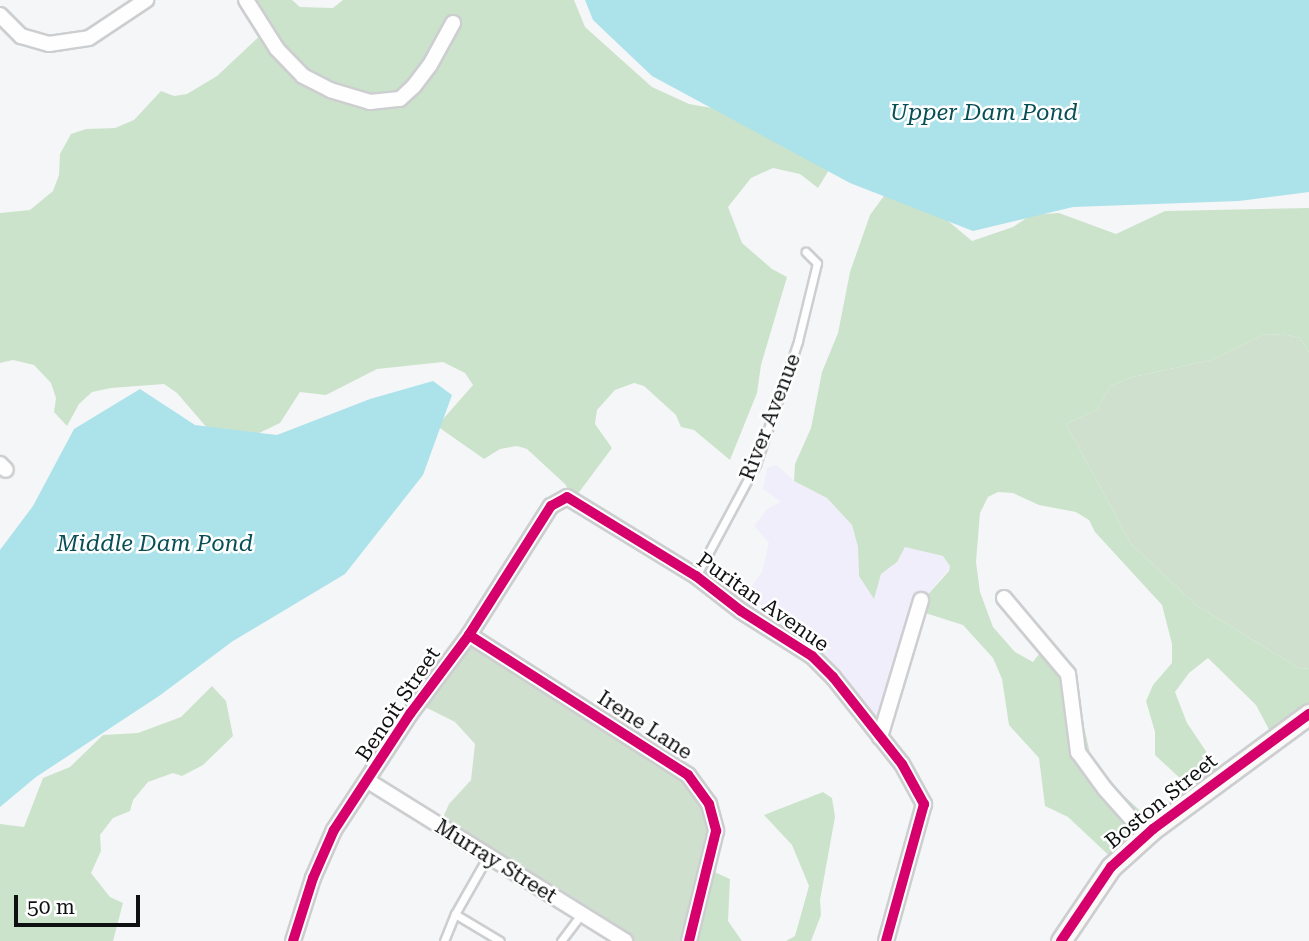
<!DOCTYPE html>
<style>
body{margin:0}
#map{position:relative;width:1309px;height:941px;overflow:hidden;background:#f5f6f8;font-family:"Roboto Serif",serif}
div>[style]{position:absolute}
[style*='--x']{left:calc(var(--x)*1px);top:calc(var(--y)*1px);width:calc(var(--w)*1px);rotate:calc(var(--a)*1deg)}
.commercial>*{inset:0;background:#f0eefb}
.green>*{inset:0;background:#cfe1ce}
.forest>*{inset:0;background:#cce3cb}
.water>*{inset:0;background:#ace2e9}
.roads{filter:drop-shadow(2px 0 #cdced0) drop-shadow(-2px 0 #cdced0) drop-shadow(0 2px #cdced0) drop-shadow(0 -2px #cdced0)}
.lane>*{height:7px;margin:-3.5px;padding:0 3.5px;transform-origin:3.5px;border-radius:3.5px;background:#fefefe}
.street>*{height:14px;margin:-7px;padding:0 7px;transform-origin:7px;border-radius:7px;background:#fefefe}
.secondary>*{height:19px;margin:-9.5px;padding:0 9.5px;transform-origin:9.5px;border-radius:9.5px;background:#fbf9f8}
.cycleway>*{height:10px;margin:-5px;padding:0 5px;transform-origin:5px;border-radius:5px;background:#d6006c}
span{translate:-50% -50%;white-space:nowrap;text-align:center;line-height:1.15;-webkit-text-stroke:5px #fff;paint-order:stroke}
.street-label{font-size:21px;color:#0f1011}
.water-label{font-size:23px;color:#074e55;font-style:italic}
.scale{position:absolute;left:14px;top:895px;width:126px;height:32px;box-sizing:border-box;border:4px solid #0f1011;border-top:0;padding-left:9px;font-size:21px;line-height:24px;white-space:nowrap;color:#0f1011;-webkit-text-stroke:5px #fff;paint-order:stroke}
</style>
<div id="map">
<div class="commercial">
<div style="clip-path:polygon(777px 465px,794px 481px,827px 498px,852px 525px,858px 547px,859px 576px,874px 598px,881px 573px,897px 562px,905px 546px,943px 556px,951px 566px,923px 600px,880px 732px,837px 677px,738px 606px,762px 572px,769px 543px,754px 526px,768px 508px,781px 502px,763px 489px,767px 468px)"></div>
</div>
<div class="green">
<div style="clip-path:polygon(1282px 334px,1300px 338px,1309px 352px,1309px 668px,1300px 669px,1196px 605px,1131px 544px,1066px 424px,1098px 409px,1110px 386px,1133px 377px,1211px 360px,1263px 335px)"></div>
<div style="clip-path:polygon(472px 636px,673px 763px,716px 822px,691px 941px,627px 941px,441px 822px,449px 804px,471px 780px,475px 744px,455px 722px,421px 705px)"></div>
</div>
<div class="forest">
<div style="clip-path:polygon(247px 0,292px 0,300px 7px,333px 8px,343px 0,574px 0,585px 27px,652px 87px,689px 104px,752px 115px,832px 165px,818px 188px,800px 174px,773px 168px,751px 178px,728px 207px,742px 243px,772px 269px,787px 277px,761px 365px,757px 393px,730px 460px,694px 430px,681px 427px,676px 415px,644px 386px,634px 383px,615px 390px,597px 410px,595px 424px,612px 448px,574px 499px,568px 494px,566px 485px,527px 449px,517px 446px,500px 449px,484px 459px,437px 426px,473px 385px,465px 373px,443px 362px,377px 369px,326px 395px,300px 392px,280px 423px,230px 447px,214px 436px,177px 393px,164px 384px,111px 388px,92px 392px,79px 404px,67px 426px,54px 412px,56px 398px,51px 383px,34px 365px,13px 360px,0 363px,0 213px,30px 210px,53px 191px,59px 175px,60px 154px,71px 134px,86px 129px,115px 128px,134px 120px,161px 91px,174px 96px,187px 94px,217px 76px,264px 32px)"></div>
<div style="clip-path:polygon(889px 189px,923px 200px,972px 241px,1013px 227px,1031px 215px,1059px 213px,1116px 234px,1165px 211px,1309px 208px,1309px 352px,1300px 338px,1282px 334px,1263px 335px,1211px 360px,1133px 377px,1110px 386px,1098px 409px,1066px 424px,1131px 544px,1196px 605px,1300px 669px,1309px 668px,1309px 715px,1274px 739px,1256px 705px,1208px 658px,1189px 673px,1175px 692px,1187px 723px,1222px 775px,1196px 793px,1155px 755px,1155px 732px,1146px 701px,1153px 685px,1172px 663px,1172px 644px,1162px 605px,1095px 532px,1089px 520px,1076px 512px,1039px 505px,1013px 493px,998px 492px,988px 497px,980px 513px,976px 562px,980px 592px,993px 627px,1015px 652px,1033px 662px,1039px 654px,1071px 690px,1084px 727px,1092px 762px,1100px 774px,1157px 826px,1116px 862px,1068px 817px,1045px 806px,1039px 758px,1009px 725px,1002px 679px,993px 658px,963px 625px,922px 612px,923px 600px,949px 571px,950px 566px,943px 556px,905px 547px,897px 562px,881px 574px,874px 599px,859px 576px,858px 547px,852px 525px,827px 498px,794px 481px,795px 464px,811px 428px,822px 372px,838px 333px,850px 272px,870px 215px)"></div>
<div style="clip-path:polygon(212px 686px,226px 701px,233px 736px,203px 765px,182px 776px,173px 773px,148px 782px,133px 800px,130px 811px,113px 818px,100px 835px,101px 851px,91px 873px,110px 897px,123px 903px,113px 941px,0 941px,0 824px,24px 827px,43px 778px,70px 767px,103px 735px,138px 733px,181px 717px)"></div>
<div style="clip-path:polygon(823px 792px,832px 798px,835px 817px,820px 900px,821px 915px,811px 941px,786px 941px,795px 936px,809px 886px,792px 845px,764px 815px)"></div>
<div style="clip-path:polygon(710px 870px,730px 879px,728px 921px,742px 941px,691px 941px)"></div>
</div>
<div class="water">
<div style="clip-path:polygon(585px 0,1309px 0,1309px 192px,1239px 201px,1073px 207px,973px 231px,850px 183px,652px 76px,593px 20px)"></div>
<div style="clip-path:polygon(433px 381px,452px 395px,423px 475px,345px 574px,233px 641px,159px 696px,36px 777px,0 807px,0 550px,33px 506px,74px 429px,140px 389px,195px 425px,277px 435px,370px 399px)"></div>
</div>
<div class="roads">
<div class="lane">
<div style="--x:696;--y:576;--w:127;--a:-61.8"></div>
<div style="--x:756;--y:464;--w:130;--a:-71.1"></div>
<div style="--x:798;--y:341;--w:80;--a:-76.3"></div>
<div style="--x:817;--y:263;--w:16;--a:-135"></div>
<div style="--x:455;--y:914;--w:67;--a:-60.4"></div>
<div style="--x:444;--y:941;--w:29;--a:-68"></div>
<div style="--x:455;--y:914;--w:52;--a:31"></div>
<div style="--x:561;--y:941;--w:34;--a:-53"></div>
</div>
<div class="street">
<div style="--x:246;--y:0;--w:58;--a:57.7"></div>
<div style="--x:277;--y:49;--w:37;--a:46"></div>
<div style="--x:303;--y:76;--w:30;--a:27"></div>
<div style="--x:330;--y:90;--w:42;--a:16.7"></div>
<div style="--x:370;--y:102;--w:30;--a:-6"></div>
<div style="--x:400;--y:99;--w:19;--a:-43"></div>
<div style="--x:414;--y:86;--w:26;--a:-53"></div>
<div style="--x:430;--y:65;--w:48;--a:-61.3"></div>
<div style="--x:0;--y:15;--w:30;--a:45"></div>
<div style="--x:21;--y:36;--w:29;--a:16"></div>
<div style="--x:49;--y:44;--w:40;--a:-8.5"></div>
<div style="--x:89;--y:38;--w:69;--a:-33.7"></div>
<div style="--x:0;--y:464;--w:8;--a:45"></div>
<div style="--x:1004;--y:598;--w:99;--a:49.9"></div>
<div style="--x:1068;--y:674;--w:79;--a:82.7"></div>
<div style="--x:1078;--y:752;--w:46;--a:53.9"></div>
<div style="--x:1105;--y:789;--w:62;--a:48.3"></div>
<div style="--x:469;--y:635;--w:260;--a:32.6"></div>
<div style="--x:688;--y:775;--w:36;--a:54"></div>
<div style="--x:709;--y:804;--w:28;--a:75"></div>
<div style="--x:716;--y:831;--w:113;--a:103.8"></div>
<div style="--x:880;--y:737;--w:143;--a:-73.3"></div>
<div style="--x:368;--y:781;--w:303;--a:31.9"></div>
<div style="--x:293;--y:941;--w:66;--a:-72.4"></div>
<div style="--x:313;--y:878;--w:52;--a:-66.4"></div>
<div style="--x:334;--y:830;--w:139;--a:-56.8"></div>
<div style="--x:410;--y:714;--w:99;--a:-53.2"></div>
<div style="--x:469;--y:635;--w:153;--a:-57.6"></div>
<div style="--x:551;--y:506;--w:18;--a:-29"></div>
<div style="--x:567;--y:497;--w:151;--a:31.5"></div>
<div style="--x:696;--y:576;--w:57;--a:37.9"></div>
<div style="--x:741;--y:611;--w:84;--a:32.4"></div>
<div style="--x:812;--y:656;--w:30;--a:45"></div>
<div style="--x:833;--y:677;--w:111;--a:51.6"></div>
<div style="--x:902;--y:764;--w:46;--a:61.2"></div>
<div style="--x:924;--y:804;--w:142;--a:105.5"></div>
</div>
<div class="secondary">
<div style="--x:1061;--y:941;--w:89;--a:-56"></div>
<div style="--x:1111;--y:867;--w:57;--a:-42.1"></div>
<div style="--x:1153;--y:829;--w:194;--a:-36.4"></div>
</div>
</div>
<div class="cycleway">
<div style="--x:469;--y:635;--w:260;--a:32.6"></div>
<div style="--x:688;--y:775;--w:36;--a:54"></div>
<div style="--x:709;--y:804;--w:28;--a:75"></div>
<div style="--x:716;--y:831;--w:113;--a:103.8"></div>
<div style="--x:293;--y:941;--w:66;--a:-72.4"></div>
<div style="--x:313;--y:878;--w:52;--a:-66.4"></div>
<div style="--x:334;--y:830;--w:139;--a:-56.8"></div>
<div style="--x:410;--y:714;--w:99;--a:-53.2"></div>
<div style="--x:469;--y:635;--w:153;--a:-57.6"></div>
<div style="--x:551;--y:506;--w:18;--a:-29"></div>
<div style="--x:567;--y:497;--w:151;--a:31.5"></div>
<div style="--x:696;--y:576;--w:57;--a:37.9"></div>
<div style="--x:741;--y:611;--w:84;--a:32.4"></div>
<div style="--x:812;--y:656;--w:30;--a:45"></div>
<div style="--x:833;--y:677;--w:111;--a:51.6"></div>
<div style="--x:902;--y:764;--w:46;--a:61.2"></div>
<div style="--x:924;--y:804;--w:142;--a:105.5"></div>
<div style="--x:1061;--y:941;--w:89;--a:-56"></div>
<div style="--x:1111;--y:867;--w:57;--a:-42.1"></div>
<div style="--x:1153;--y:829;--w:194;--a:-36.4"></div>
</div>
<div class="street-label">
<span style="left:770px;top:417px;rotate:-69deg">River Avenue</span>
<span style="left:763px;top:602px;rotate:35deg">Puritan Avenue</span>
<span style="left:398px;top:704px;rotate:-56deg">Benoit Street</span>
<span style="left:645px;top:725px;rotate:33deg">Irene Lane</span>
<span style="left:1161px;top:801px;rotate:-39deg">Boston Street</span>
<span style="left:496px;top:861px;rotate:32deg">Murray Street</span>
</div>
<div class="water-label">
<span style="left:984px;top:113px">Upper Dam Pond</span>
<span style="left:155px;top:544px">Middle Dam Pond</span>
</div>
<div class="scale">50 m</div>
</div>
